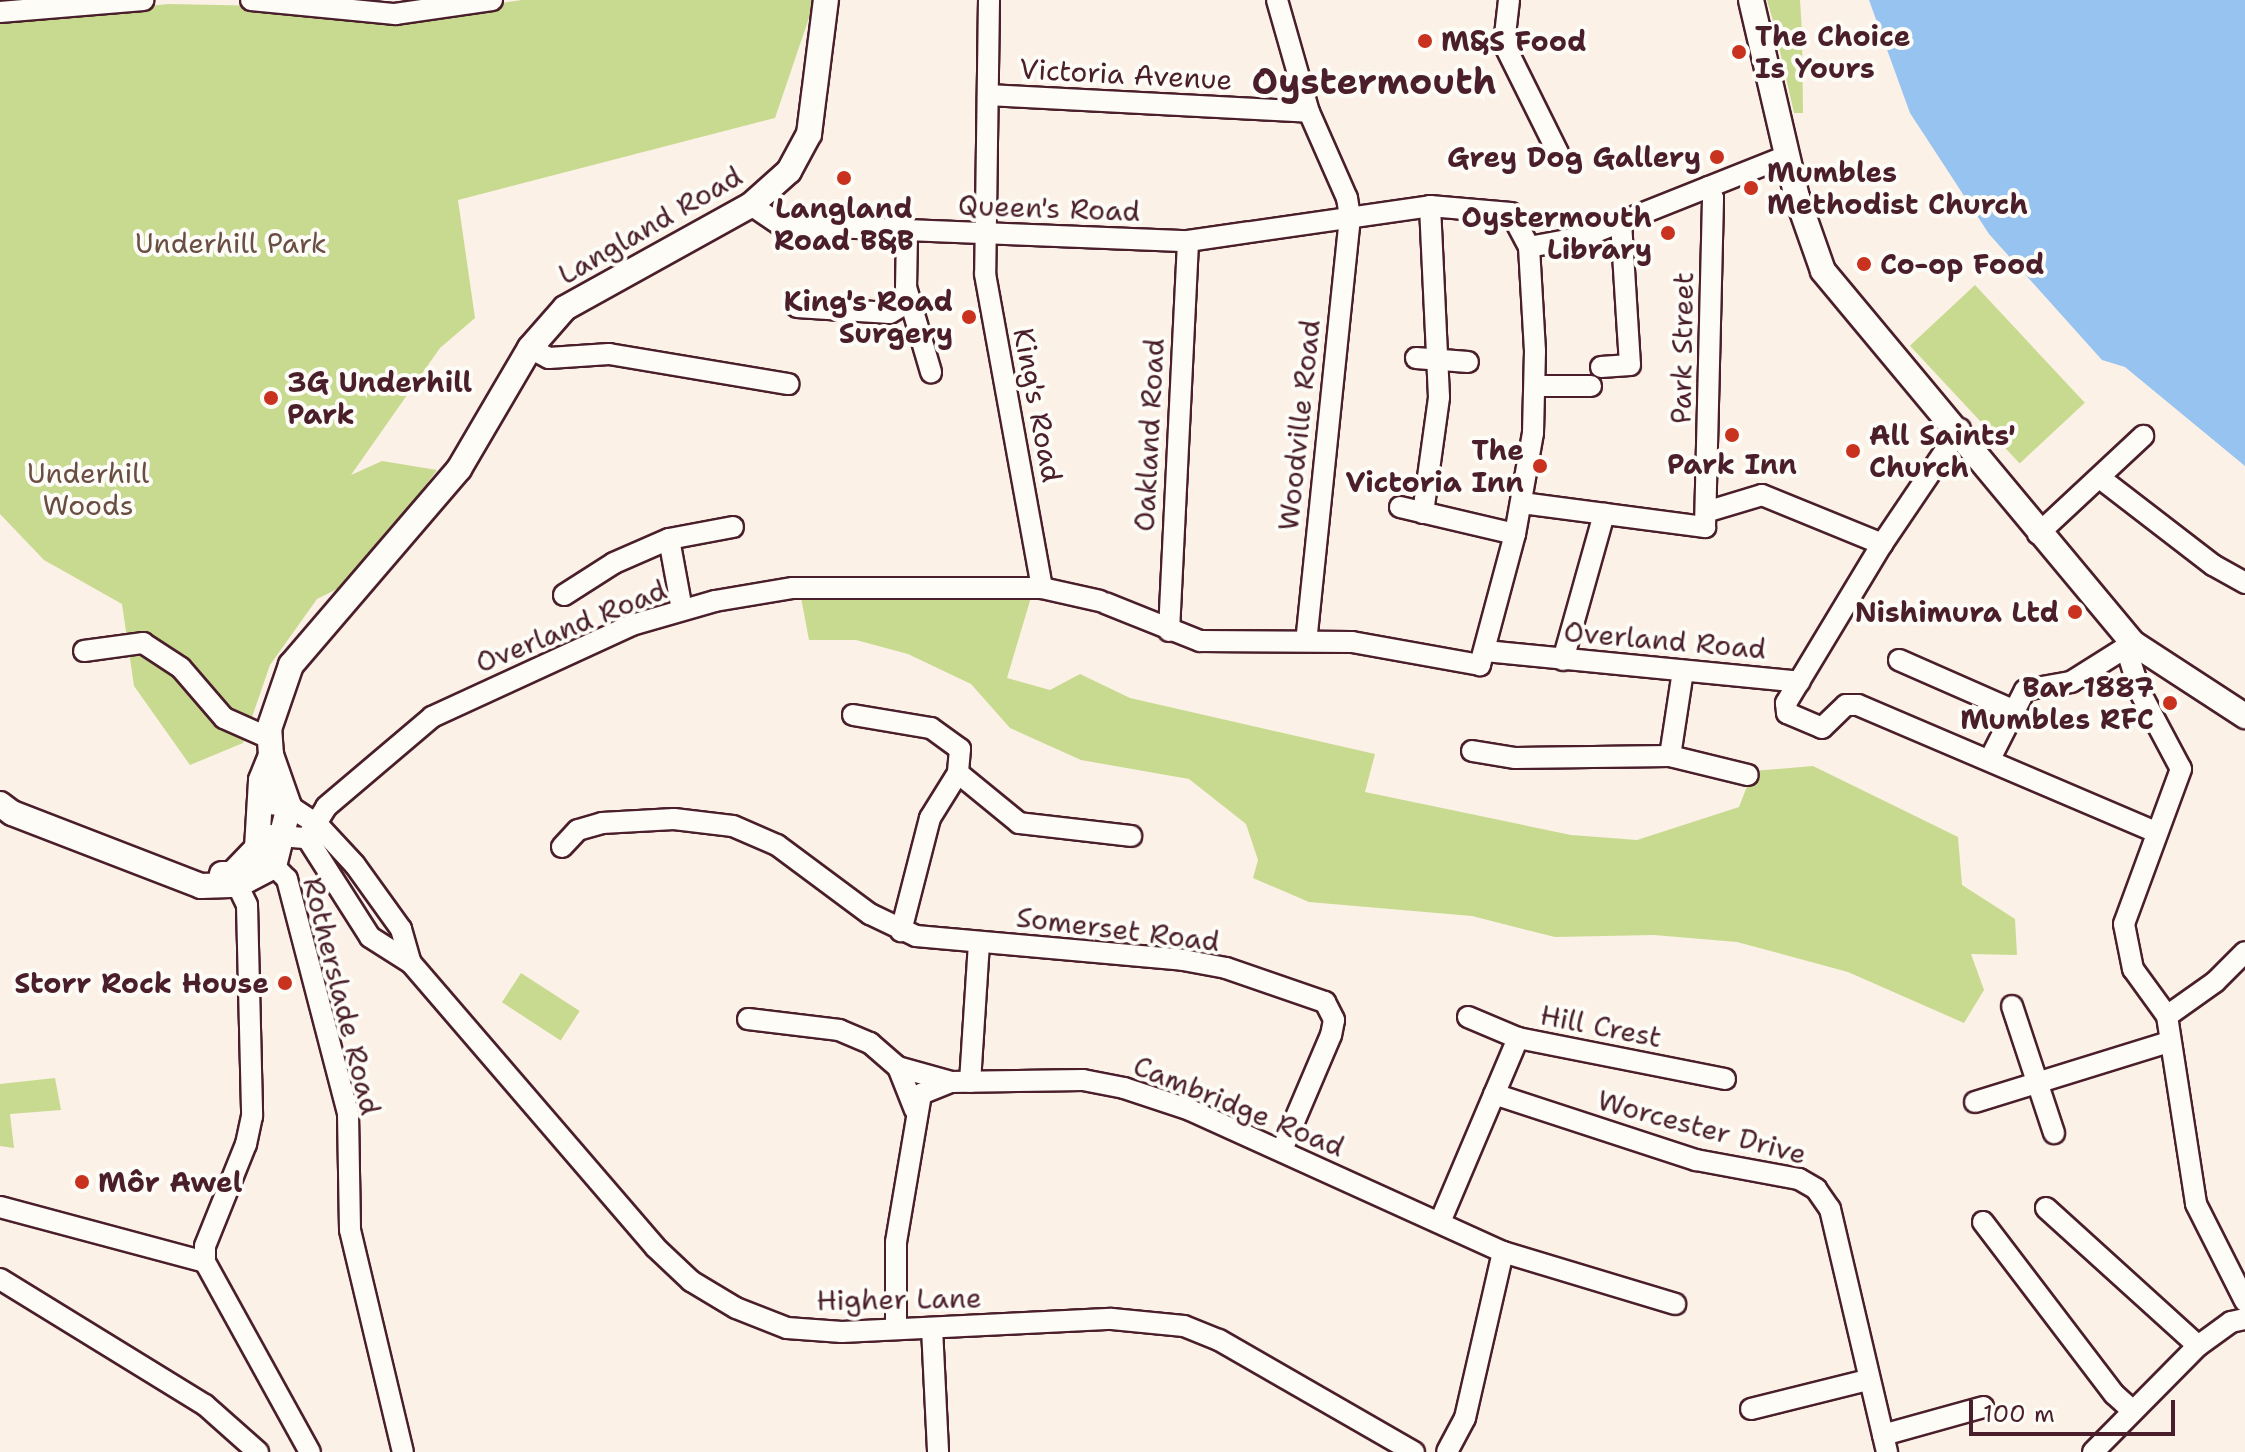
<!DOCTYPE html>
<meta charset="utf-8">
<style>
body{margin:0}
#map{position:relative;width:2245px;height:1452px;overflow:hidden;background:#fbf1e6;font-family:"Shantell Sans",sans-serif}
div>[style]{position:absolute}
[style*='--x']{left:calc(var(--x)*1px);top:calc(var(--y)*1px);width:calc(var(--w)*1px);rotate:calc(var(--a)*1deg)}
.green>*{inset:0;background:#c8da8f;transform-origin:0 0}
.water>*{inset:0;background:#97c3f0}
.roads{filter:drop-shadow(2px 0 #4a1f2b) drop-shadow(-2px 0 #4a1f2b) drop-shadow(0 2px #4a1f2b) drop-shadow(0 -2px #4a1f2b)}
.minor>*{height:20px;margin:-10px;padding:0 10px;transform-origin:10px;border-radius:10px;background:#fdfcf7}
.major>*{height:24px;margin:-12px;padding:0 12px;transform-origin:12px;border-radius:12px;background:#fdfcf7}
.dots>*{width:22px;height:22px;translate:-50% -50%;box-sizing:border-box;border:4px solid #fdfcf7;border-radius:50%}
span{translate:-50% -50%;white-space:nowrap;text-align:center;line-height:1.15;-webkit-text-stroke:8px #fdfcf7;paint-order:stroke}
.poi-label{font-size:28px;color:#4a1f2b;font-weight:700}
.left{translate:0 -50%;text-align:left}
.right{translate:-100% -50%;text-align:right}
.street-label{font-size:28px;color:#4a1f2b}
.park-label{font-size:28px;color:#6a4e44}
.district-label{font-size:36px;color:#4a1f2b;font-weight:700}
.scale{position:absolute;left:1969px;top:1400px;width:206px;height:36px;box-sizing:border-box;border:4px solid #4a1f2b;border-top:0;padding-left:10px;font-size:24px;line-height:28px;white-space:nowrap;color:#4a1f2b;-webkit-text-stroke:6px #fdfcf7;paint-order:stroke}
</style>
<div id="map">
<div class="green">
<div style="clip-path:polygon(522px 0,812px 0,813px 6px,775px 118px,458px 200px,475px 318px,440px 348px,351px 475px,382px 461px,437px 470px,355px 580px,317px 599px,270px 665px,243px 743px,190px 765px,134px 686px,122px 604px,44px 560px,0 514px,0 22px,168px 4px,452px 10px)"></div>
<div style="clip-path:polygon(1767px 0,1800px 0,1802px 32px,1775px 28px)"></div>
<div style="clip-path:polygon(1776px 34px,1802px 37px,1803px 113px,1794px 113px)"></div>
<div style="left:1975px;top:285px;width:161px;height:89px;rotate:47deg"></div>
<div style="clip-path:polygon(800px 592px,1032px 594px,1007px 678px,1050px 690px,1080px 674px,1130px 698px,1375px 754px,1365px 792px,1571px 835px,1637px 840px,1739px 807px,1753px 771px,1813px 766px,1958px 837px,1962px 885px,2015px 919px,2017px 955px,1971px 954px,1984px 990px,1964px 1023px,1848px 972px,1737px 942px,1654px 935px,1555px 937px,1472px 916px,1309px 902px,1253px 878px,1258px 860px,1246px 824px,1189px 779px,1081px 760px,1010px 728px,971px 684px,908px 654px,856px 640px,809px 640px)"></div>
<div style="left:521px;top:973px;width:70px;height:35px;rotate:33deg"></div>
<div style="clip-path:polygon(55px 1078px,61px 1110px,10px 1114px,14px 1148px,0 1146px,0 1084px)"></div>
</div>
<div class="water">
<div style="clip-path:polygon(1869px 0,2245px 0,2245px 466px,2125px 367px,2102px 360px,1989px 234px,1910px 113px)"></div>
</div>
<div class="roads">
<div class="minor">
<div style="--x:251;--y:0;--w:145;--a:5.6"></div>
<div style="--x:395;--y:14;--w:98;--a:-8.2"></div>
<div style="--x:989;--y:0;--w:274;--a:90.8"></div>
<div style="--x:985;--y:274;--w:319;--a:79.7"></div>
<div style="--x:1277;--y:0;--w:116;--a:74.1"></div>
<div style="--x:1309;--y:112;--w:94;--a:66.2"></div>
<div style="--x:1347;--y:198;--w:19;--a:81"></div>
<div style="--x:1350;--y:217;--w:425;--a:95.9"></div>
<div style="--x:1509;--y:0;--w:44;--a:96.5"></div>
<div style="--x:1504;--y:44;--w:122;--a:63.6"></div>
<div style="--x:0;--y:12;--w:144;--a:-4.8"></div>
<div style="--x:988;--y:95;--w:321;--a:3"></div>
<div style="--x:751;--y:205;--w:36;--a:34"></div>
<div style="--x:781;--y:225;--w:407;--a:2.3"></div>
<div style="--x:1188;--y:241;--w:245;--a:-8.2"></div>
<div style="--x:1430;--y:206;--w:81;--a:4.9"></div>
<div style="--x:1511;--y:213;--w:38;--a:62"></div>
<div style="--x:1529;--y:247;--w:104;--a:86.7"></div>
<div style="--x:1535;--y:351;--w:82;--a:91.4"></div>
<div style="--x:1533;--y:433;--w:103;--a:100.1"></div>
<div style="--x:1515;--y:534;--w:136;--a:105"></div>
<div style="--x:1480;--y:665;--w:130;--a:-169.8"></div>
<div style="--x:1352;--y:642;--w:152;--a:-179.6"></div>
<div style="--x:1200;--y:641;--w:102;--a:-158.2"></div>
<div style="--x:907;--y:232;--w:55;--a:91"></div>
<div style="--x:906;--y:287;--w:89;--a:73.6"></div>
<div style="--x:1529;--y:247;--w:55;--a:-10.5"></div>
<div style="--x:1583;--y:237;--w:219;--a:-21.7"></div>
<div style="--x:797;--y:307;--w:93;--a:3.7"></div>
<div style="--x:890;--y:313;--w:23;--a:-31"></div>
<div style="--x:530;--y:348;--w:21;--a:28"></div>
<div style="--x:549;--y:358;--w:60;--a:-3.8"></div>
<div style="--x:609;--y:354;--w:182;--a:9.5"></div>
<div style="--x:1416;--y:358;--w:52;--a:4.4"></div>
<div style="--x:1601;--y:367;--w:29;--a:-4"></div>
<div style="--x:1630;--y:365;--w:142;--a:-93.6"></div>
<div style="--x:1535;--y:386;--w:56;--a:0"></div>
<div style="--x:1960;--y:429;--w:139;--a:124.1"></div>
<div style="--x:1882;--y:544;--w:186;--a:121.1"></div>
<div style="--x:1786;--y:703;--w:10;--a:84"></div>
<div style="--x:1787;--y:713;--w:38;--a:23"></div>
<div style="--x:1822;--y:728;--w:33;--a:-44"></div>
<div style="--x:1846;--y:705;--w:12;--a:0"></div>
<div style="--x:1858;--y:705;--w:324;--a:23.1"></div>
<div style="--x:2100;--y:478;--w:143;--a:37.6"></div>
<div style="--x:2213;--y:565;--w:37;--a:29"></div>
<div style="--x:1522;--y:503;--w:185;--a:7.5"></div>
<div style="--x:1705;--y:527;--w:329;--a:-88.6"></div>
<div style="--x:1713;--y:198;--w:12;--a:-114"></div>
<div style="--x:1400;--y:507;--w:118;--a:13.2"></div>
<div style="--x:1709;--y:511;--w:55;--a:-16.8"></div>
<div style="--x:1762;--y:495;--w:130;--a:22.2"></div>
<div style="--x:1423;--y:513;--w:117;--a:-82.1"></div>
<div style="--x:1439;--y:397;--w:191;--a:-92.7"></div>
<div style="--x:2038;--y:534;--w:144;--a:-43"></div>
<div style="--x:669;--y:539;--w:72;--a:79.6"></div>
<div style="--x:564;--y:595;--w:59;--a:-32.6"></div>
<div style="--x:614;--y:563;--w:60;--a:-23.6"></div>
<div style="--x:669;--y:539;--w:65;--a:-10.6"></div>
<div style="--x:1169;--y:631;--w:390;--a:-87.2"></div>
<div style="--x:2126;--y:648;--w:46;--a:72.3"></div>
<div style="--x:2140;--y:692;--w:87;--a:62"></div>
<div style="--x:2181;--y:769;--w:165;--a:110.2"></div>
<div style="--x:2124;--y:924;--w:46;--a:78.7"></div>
<div style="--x:2133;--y:969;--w:58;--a:54.1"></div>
<div style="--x:84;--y:651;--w:60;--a:-7.7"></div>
<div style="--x:143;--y:643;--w:45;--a:33.3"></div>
<div style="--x:181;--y:668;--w:66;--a:49.3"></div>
<div style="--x:224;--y:718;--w:49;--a:24"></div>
<div style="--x:1485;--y:651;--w:316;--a:5.6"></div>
<div style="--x:1563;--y:660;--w:152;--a:-74.3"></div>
<div style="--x:1899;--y:660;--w:124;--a:23.7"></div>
<div style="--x:853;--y:715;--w:79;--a:9.5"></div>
<div style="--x:931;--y:728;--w:36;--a:36"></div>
<div style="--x:960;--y:749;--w:24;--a:95"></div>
<div style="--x:958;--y:773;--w:53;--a:121.9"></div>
<div style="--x:930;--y:818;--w:117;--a:104.4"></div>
<div style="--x:1472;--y:751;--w:44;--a:9.2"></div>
<div style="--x:1515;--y:758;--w:155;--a:-0.7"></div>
<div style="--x:1670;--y:756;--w:80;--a:13.7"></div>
<div style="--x:1670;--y:756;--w:86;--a:-81.3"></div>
<div style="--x:1990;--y:759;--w:77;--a:-63.1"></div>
<div style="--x:2025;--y:690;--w:47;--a:-9.9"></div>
<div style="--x:2071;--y:682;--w:73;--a:-32.2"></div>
<div style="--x:958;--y:773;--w:79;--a:39.3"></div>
<div style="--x:1019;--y:823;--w:113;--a:6.6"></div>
<div style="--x:260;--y:803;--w:29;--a:6"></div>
<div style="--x:289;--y:806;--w:35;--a:33"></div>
<div style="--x:318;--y:825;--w:54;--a:47.2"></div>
<div style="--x:355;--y:865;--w:79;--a:54.3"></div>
<div style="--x:401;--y:929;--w:35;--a:74"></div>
<div style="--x:269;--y:835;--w:38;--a:5"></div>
<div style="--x:307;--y:838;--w:117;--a:57.5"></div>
<div style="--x:370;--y:937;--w:49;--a:32.4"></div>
<div style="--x:411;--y:963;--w:374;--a:49.3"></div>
<div style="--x:655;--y:1247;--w:50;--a:43.4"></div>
<div style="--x:691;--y:1281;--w:52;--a:31"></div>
<div style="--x:736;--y:1308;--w:55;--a:21.4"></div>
<div style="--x:787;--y:1328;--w:55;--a:4.2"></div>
<div style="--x:842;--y:1332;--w:270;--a:-2.8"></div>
<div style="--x:1112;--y:1319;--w:72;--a:5.6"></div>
<div style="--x:1184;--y:1326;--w:38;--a:22"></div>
<div style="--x:1219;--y:1340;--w:225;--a:29.9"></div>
<div style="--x:307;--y:838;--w:36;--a:-58"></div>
<div style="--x:326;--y:807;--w:139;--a:-40.3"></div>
<div style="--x:432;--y:717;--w:220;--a:-24.7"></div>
<div style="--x:632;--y:625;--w:86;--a:-16.1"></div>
<div style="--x:715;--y:601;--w:79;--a:-9.5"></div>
<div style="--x:793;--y:588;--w:249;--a:0"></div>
<div style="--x:1042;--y:588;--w:59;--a:12.6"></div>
<div style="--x:562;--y:847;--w:23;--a:-47"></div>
<div style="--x:578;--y:830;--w:25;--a:-16"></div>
<div style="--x:602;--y:823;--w:72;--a:-3.2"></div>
<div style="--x:674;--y:819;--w:59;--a:6.8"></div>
<div style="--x:733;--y:826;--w:48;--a:23.4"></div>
<div style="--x:777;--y:845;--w:116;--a:36.6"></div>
<div style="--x:870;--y:914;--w:51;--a:25.6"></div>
<div style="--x:916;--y:936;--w:268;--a:5.1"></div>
<div style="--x:1183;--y:960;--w:44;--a:10.5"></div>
<div style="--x:1226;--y:968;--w:105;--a:19"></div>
<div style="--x:1325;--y:1002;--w:20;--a:63"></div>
<div style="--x:1334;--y:1020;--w:15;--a:101"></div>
<div style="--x:1331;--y:1035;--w:125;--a:113.1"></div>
<div style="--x:260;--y:863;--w:14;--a:12"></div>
<div style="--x:274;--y:866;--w:18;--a:45"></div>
<div style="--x:287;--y:879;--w:243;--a:75.4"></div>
<div style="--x:348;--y:1114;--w:116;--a:89"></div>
<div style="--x:350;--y:1230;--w:228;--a:76.6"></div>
<div style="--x:232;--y:874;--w:34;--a:64"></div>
<div style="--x:247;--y:905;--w:211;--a:88.6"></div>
<div style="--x:252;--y:1116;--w:29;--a:102"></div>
<div style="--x:246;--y:1144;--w:110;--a:111.9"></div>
<div style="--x:205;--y:1246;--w:16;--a:90"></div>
<div style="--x:205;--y:1262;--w:217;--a:61.1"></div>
<div style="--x:2012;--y:1006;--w:134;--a:71.7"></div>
<div style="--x:2167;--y:1016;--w:190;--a:81.2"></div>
<div style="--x:2196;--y:1204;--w:109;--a:63.2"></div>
<div style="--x:2167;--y:1016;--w:59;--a:-35.3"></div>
<div style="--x:2215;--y:982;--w:42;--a:-45"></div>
<div style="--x:1468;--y:1017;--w:54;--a:22.8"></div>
<div style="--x:1518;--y:1038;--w:211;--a:11.2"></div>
<div style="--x:748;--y:1019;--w:92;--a:6.9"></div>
<div style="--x:839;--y:1030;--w:34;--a:23"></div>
<div style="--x:870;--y:1043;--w:37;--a:41"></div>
<div style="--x:898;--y:1067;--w:46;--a:68.4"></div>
<div style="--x:898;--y:1067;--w:55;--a:15.8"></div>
<div style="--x:970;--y:1082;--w:140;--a:-86.3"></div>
<div style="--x:1494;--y:1094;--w:213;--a:18.1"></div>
<div style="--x:1696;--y:1160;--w:105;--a:10.5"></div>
<div style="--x:1799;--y:1179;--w:20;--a:30"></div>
<div style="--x:1816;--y:1189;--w:24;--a:55"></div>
<div style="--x:1830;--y:1209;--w:250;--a:76.8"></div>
<div style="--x:1975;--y:1102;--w:203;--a:-17.2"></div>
<div style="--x:0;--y:1207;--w:212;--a:15"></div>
<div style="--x:2046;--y:1208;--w:205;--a:42.2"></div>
<div style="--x:1440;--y:1222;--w:200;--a:-67"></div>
<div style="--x:1983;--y:1222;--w:216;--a:52.7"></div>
<div style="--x:2114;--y:1394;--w:25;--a:42"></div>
<div style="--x:1503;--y:1252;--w:180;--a:16.8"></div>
<div style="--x:0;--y:1279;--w:241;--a:31.6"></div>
<div style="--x:205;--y:1405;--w:71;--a:41.6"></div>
<div style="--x:896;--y:1328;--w:86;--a:-90"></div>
<div style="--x:896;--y:1242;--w:150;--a:-80.4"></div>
<div style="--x:921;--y:1094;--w:32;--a:-22"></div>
<div style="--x:951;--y:1082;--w:132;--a:-0.9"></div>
<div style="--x:1083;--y:1080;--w:42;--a:11"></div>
<div style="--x:1124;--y:1088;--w:70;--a:18.4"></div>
<div style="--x:1190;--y:1110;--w:344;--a:24.4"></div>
<div style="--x:1503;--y:1252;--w:170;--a:102.9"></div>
<div style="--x:1465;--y:1418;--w:38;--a:118"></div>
<div style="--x:932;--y:1328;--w:124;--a:87.2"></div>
<div style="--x:1751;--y:1409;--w:120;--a:-14"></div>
<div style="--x:1883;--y:1435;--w:104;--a:-15.6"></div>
<div style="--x:2093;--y:1452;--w:149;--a:-45.3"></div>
<div style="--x:2198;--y:1346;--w:41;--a:-36"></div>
<div style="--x:2231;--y:1322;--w:14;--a:-12"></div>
</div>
<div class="major">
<div style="--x:1751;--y:0;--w:202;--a:76.9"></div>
<div style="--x:1797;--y:197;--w:78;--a:70.6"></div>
<div style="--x:1823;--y:271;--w:484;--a:50.2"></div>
<div style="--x:2133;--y:643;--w:134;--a:33.1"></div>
<div style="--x:0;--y:804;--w:15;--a:37"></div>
<div style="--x:12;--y:813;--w:203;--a:21.1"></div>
<div style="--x:201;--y:886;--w:37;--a:-2"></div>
<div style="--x:238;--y:885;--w:41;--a:-27.8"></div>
<div style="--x:274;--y:866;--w:62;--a:-76"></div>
<div style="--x:289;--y:806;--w:54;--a:-109.4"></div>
<div style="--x:271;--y:755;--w:26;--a:-94"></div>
<div style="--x:269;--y:729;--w:68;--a:-71"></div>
<div style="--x:291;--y:665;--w:258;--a:-49.4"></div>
<div style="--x:459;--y:469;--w:140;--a:-59.6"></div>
<div style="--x:530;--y:348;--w:53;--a:-48.8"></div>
<div style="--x:565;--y:308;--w:213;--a:-29"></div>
<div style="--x:751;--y:205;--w:51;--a:-41.8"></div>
<div style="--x:789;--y:171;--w:42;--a:-61.6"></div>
<div style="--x:809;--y:134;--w:135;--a:-82.8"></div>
<div style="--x:222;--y:874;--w:10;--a:0"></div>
<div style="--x:232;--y:874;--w:36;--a:-46"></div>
<div style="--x:257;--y:848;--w:68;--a:-86.6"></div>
<div style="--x:261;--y:780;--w:27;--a:-68"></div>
</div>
</div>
<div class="dots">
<div style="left:1425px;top:41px;background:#c8321e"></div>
<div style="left:1739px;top:52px;background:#c8321e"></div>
<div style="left:1717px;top:157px;background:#c8321e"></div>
<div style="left:844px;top:178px;background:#c8321e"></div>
<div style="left:1751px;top:188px;background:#c8321e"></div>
<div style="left:1668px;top:233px;background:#c8321e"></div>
<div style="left:1864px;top:264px;background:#c8321e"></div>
<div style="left:969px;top:317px;background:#c8321e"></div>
<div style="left:271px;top:398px;background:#c8321e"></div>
<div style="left:1732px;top:435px;background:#c8321e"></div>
<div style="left:1853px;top:451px;background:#c8321e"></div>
<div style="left:1540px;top:466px;background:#c8321e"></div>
<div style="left:2075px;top:612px;background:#c8321e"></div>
<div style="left:2170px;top:703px;background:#c8321e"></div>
<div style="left:285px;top:983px;background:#c8321e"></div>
<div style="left:82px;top:1182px;background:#c8321e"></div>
</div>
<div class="poi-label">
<span class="left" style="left:1755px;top:52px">The Choice<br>Is Yours</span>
<span class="left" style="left:1441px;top:41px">M&amp;S Food</span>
<span class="right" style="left:1701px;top:157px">Grey Dog Gallery</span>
<span class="left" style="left:1767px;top:188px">Mumbles<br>Methodist Church</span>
<span style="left:844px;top:224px">Langland<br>Road B&amp;B</span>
<span class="right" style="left:1652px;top:233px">Oystermouth<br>Library</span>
<span class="left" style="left:1880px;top:264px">Co-op Food</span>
<span class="right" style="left:953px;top:317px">King's Road<br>Surgery</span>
<span class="left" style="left:287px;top:398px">3G Underhill<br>Park</span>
<span class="left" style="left:1869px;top:451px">All Saints'<br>Church</span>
<span class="right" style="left:1524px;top:466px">The<br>Victoria Inn</span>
<span style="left:1732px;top:464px">Park Inn</span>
<span class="right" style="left:2059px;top:612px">Nishimura Ltd</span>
<span class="right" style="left:2154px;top:703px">Bar 1887<br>Mumbles RFC</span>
<span class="right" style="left:269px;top:983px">Storr Rock House</span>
<span class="left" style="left:98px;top:1182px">Môr Awel</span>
</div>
<div class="street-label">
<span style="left:1126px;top:74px;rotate:3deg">Victoria Avenue</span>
<span style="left:1049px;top:208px;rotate:2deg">Queen's Road</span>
<span style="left:650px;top:225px;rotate:-30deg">Langland Road</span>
<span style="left:1682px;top:348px;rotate:-89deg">Park Street</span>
<span style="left:1038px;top:405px;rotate:79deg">King's Road</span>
<span style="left:1299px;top:425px;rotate:-84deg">Woodville Road</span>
<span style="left:1149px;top:435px;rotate:-87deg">Oakland Road</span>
<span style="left:571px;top:626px;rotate:-22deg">Overland Road</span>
<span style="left:1665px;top:640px;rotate:5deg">Overland Road</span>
<span style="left:1118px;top:929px;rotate:7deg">Somerset Road</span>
<span style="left:342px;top:996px;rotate:76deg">Rotherslade Road</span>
<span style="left:1601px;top:1026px;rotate:11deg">Hill Crest</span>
<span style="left:1239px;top:1106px;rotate:22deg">Cambridge Road</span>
<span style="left:1702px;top:1127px;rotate:15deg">Worcester Drive</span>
<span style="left:899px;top:1299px;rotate:-1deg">Higher Lane</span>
</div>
<div class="park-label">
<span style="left:231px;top:243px">Underhill Park</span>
<span style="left:88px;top:489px">Underhill<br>Woods</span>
</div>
<div class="district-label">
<span style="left:1374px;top:82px">Oystermouth</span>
</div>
<div class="scale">100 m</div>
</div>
